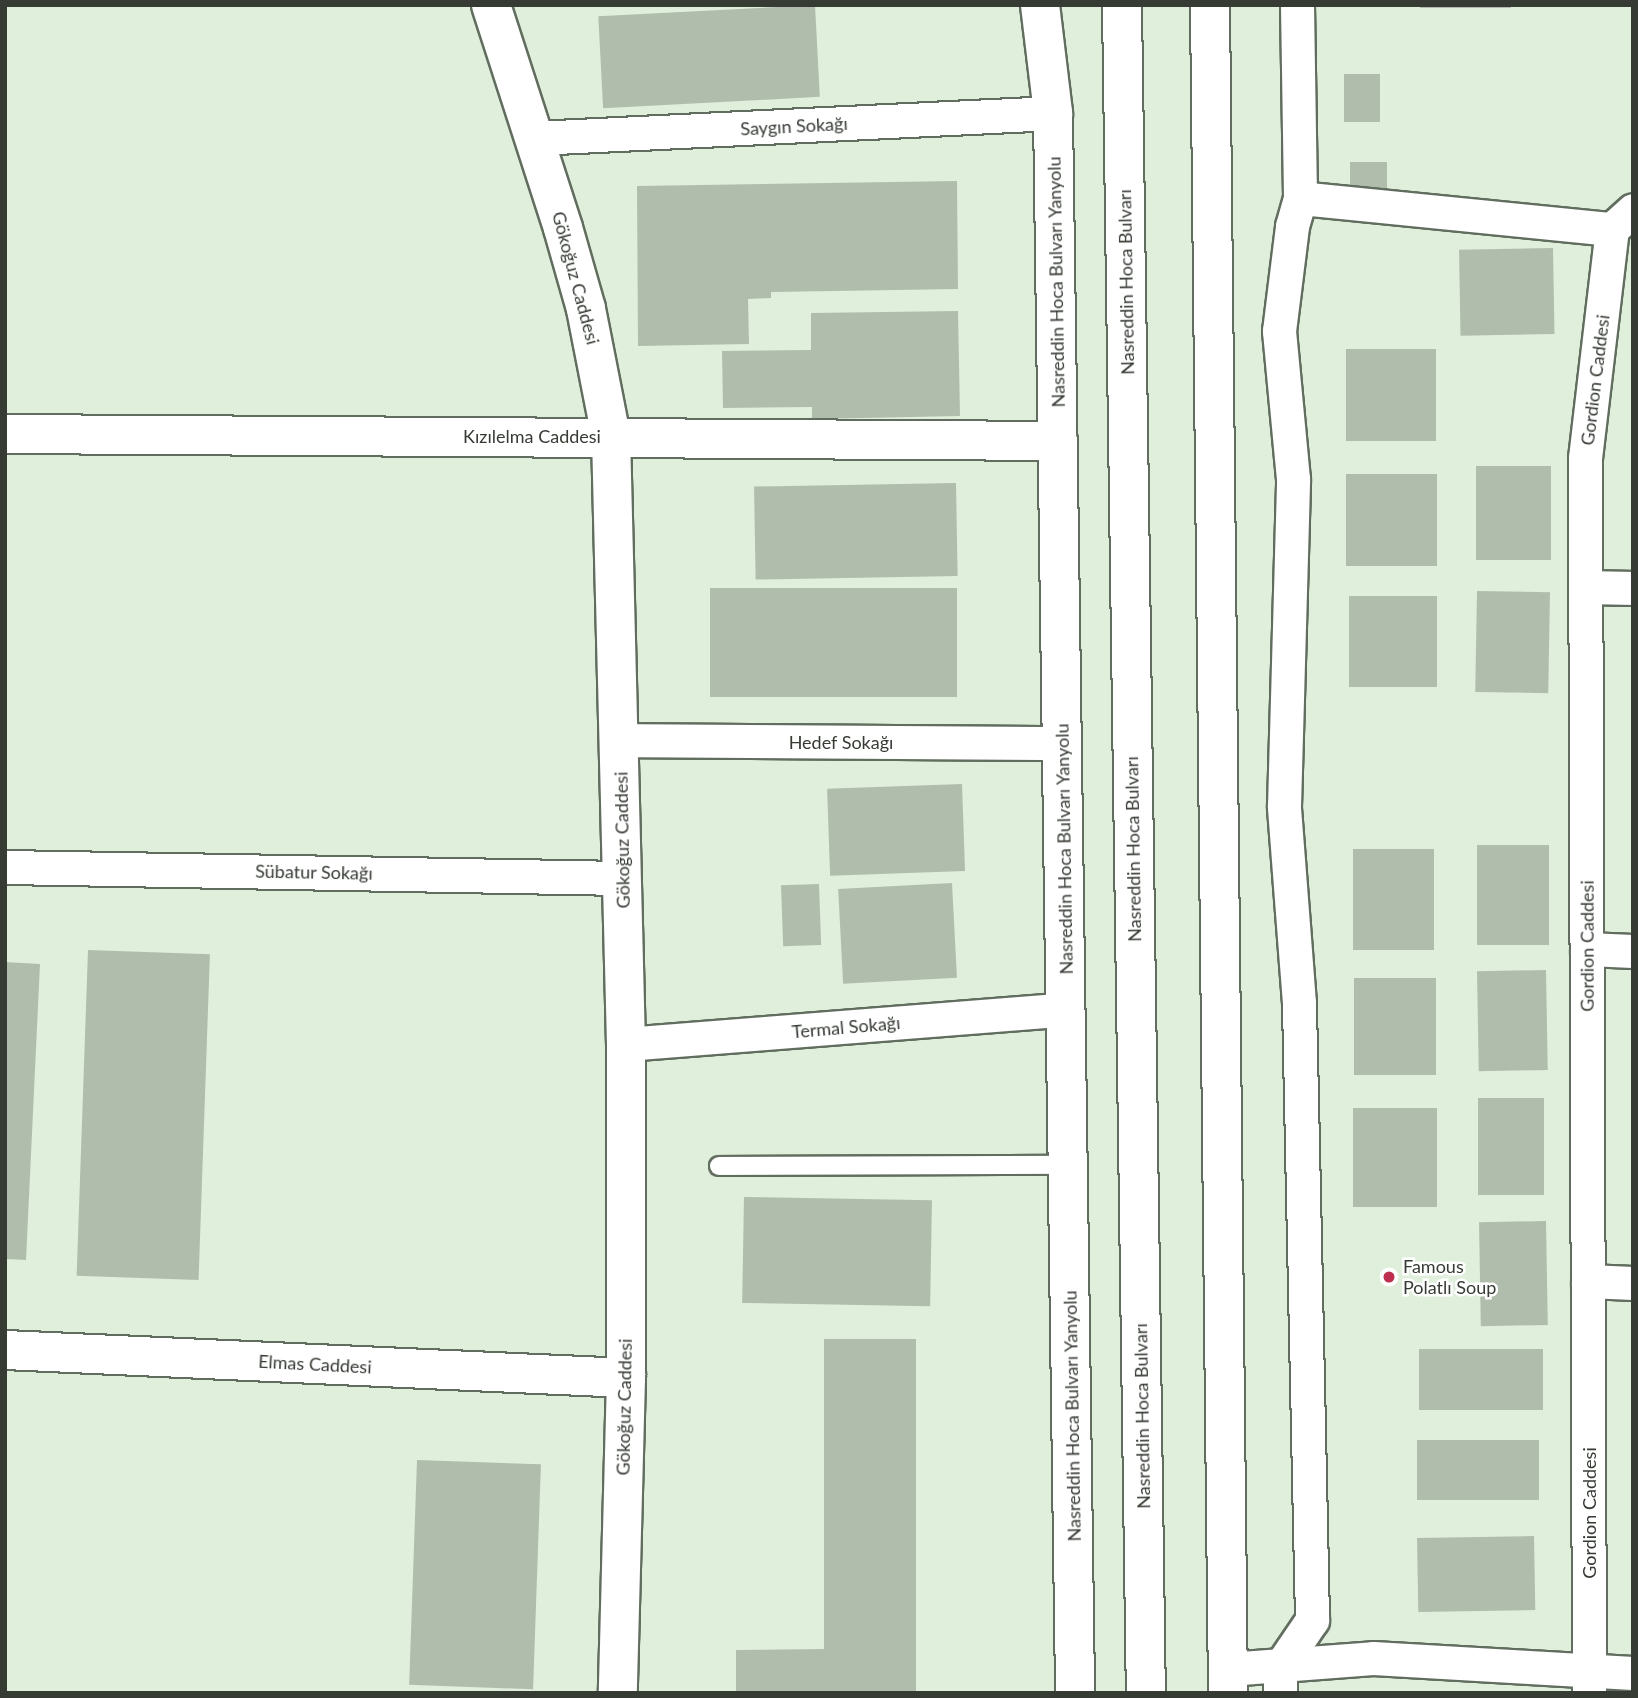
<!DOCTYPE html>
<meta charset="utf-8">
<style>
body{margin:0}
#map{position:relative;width:1638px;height:1698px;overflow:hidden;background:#e0eedc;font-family:Lato,sans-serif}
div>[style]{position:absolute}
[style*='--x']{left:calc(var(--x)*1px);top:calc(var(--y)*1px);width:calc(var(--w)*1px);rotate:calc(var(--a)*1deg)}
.building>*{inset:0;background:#b0bdad;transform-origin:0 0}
.roads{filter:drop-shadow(2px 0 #616d5e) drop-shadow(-2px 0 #616d5e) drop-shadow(0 2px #616d5e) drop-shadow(0 -2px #616d5e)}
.service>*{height:18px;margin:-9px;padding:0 9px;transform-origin:9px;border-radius:9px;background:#fff}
.minor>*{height:33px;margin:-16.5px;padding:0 16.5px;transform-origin:16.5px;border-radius:16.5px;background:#fff}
.tertiary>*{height:38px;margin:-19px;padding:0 19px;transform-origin:19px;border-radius:19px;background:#fff}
.trunk>*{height:38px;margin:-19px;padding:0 19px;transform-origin:19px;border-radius:19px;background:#fff}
.dots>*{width:19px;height:19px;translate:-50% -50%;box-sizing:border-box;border:4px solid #fff;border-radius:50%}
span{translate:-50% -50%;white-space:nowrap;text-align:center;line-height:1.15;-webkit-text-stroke:5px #fff;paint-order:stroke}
.street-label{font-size:18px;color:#363b34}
.poi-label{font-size:18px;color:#363b34}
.left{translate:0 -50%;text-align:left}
.frame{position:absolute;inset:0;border:7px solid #363b34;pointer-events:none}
</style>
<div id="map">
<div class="building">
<div style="left:815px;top:5px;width:92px;height:217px;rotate:87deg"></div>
<div style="left:1420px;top:5px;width:91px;height:3px"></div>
<div style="left:1380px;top:74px;width:48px;height:36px;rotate:90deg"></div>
<div style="left:1350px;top:162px;width:37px;height:35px"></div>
<div style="clip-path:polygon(957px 181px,958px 289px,771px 292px,771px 298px,748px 299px,749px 344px,638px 346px,637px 186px)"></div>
<div style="left:1553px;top:248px;width:86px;height:94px;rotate:89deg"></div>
<div style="clip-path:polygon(958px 311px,960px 416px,812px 419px,812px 407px,723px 408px,722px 351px,811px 350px,811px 313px)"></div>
<div style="left:1346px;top:349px;width:90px;height:92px"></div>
<div style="left:1476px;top:466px;width:75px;height:94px"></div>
<div style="left:1346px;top:474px;width:91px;height:92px"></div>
<div style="left:956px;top:483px;width:93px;height:202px;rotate:89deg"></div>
<div style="left:710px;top:588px;width:247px;height:109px"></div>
<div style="left:1477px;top:591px;width:73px;height:101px;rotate:1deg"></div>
<div style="left:1349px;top:596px;width:88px;height:91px"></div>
<div style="left:962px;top:784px;width:87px;height:135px;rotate:88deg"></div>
<div style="left:1477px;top:845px;width:72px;height:100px"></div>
<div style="left:1353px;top:849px;width:81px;height:101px"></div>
<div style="left:952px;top:883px;width:95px;height:114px;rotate:87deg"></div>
<div style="left:819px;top:884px;width:61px;height:38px;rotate:88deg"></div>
<div style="left:88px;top:950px;width:122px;height:326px;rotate:2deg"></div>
<div style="clip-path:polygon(5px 962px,40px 964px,26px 1260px,5px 1259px)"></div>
<div style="left:1546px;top:970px;width:100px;height:69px;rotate:89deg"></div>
<div style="left:1354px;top:978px;width:82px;height:97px"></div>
<div style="left:1478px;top:1098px;width:66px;height:97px"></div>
<div style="left:1437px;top:1108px;width:99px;height:84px;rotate:90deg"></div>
<div style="left:744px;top:1197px;width:188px;height:106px;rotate:1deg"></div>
<div style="left:1546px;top:1221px;width:104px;height:67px;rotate:89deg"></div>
<div style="clip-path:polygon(824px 1339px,916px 1339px,916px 1693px,736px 1693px,736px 1650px,824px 1649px)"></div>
<div style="left:1543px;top:1349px;width:61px;height:124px;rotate:90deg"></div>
<div style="left:1417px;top:1440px;width:122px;height:60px"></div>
<div style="left:417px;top:1460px;width:124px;height:225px;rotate:2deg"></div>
<div style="left:1534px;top:1536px;width:74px;height:117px;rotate:89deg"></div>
</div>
<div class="roads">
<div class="service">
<div style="--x:719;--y:1166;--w:349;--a:-0.2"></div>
</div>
<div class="minor">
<div style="--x:1297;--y:5;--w:193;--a:89.1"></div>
<div style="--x:1300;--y:198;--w:314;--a:5.7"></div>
<div style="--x:535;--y:138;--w:519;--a:-2.76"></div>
<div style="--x:1586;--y:587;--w:47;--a:1.2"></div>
<div style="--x:620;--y:740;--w:442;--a:0.4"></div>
<div style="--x:5;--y:867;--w:618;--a:1.02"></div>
<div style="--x:1587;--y:949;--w:46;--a:2.5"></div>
<div style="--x:626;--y:1044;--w:442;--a:-4.5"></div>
<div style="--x:1588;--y:1281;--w:45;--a:2.5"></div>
<div style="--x:1228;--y:1669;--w:145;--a:-4.3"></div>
<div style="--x:1373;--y:1658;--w:260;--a:3.3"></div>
<div style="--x:1280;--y:1693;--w:26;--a:-90"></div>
<div style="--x:1280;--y:1667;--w:57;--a:-55.8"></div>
<div style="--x:1312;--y:1620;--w:617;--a:-91.21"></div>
<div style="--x:1299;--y:1003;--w:198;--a:-94.4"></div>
<div style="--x:1284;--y:806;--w:327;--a:-88.4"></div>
<div style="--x:1293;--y:479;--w:149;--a:-95.4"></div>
<div style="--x:1279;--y:331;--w:106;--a:-82.9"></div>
<div style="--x:1292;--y:226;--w:29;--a:-74"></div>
<div style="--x:1589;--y:1693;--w:1235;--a:-90.19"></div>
<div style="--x:1585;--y:458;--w:231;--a:-83.3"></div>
<div style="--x:1612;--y:229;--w:28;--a:-42"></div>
</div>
<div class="tertiary">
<div style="--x:491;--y:5;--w:234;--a:72.1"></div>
<div style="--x:563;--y:228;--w:84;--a:74.1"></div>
<div style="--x:586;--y:309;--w:129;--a:78.9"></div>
<div style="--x:611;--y:436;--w:608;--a:88.59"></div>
<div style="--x:626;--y:1044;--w:334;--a:90"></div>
<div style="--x:626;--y:1378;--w:315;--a:91.5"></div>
<div style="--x:1040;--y:5;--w:109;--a:83.1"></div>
<div style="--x:1053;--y:113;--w:1580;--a:89.2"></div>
<div style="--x:5;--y:434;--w:1053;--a:0.38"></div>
<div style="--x:5;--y:1350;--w:622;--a:2.58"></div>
</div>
<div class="trunk">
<div style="--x:1122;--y:5;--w:1688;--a:89.19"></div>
<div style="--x:1210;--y:5;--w:1688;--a:89.39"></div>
</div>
</div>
<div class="dots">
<div style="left:1389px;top:1277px;background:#be2e4f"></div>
</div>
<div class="street-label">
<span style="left:794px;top:126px;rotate:-3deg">Saygın Sokağı</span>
<span style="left:576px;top:278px;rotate:75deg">Gökoğuz Caddesi</span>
<span style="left:1056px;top:282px;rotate:-91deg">Nasreddin Hoca Bulvarı Yanyolu</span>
<span style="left:1126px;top:282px;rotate:-91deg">Nasreddin Hoca Bulvarı</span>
<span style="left:1595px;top:380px;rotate:-83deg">Gordion Caddesi</span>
<span style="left:532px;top:436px">Kızılelma Caddesi</span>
<span style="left:841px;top:742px">Hedef Sokağı</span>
<span style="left:622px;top:840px;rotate:-91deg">Gökoğuz Caddesi</span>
<span style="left:1064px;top:849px;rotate:-91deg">Nasreddin Hoca Bulvarı Yanyolu</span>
<span style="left:1133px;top:849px;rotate:-91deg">Nasreddin Hoca Bulvarı</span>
<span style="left:314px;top:872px;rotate:1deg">Sübatur Sokağı</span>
<span style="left:1587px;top:946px;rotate:-90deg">Gordion Caddesi</span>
<span style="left:846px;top:1027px;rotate:-5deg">Termal Sokağı</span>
<span style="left:315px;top:1364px;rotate:3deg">Elmas Caddesi</span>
<span style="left:624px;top:1407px;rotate:-89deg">Gökoğuz Caddesi</span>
<span style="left:1072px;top:1416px;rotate:-91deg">Nasreddin Hoca Bulvarı Yanyolu</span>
<span style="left:1142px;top:1416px;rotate:-91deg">Nasreddin Hoca Bulvarı</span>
<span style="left:1589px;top:1513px;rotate:-90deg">Gordion Caddesi</span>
</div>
<div class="poi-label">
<span class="left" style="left:1403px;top:1277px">Famous<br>Polatlı Soup</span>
</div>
<div class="frame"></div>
</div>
